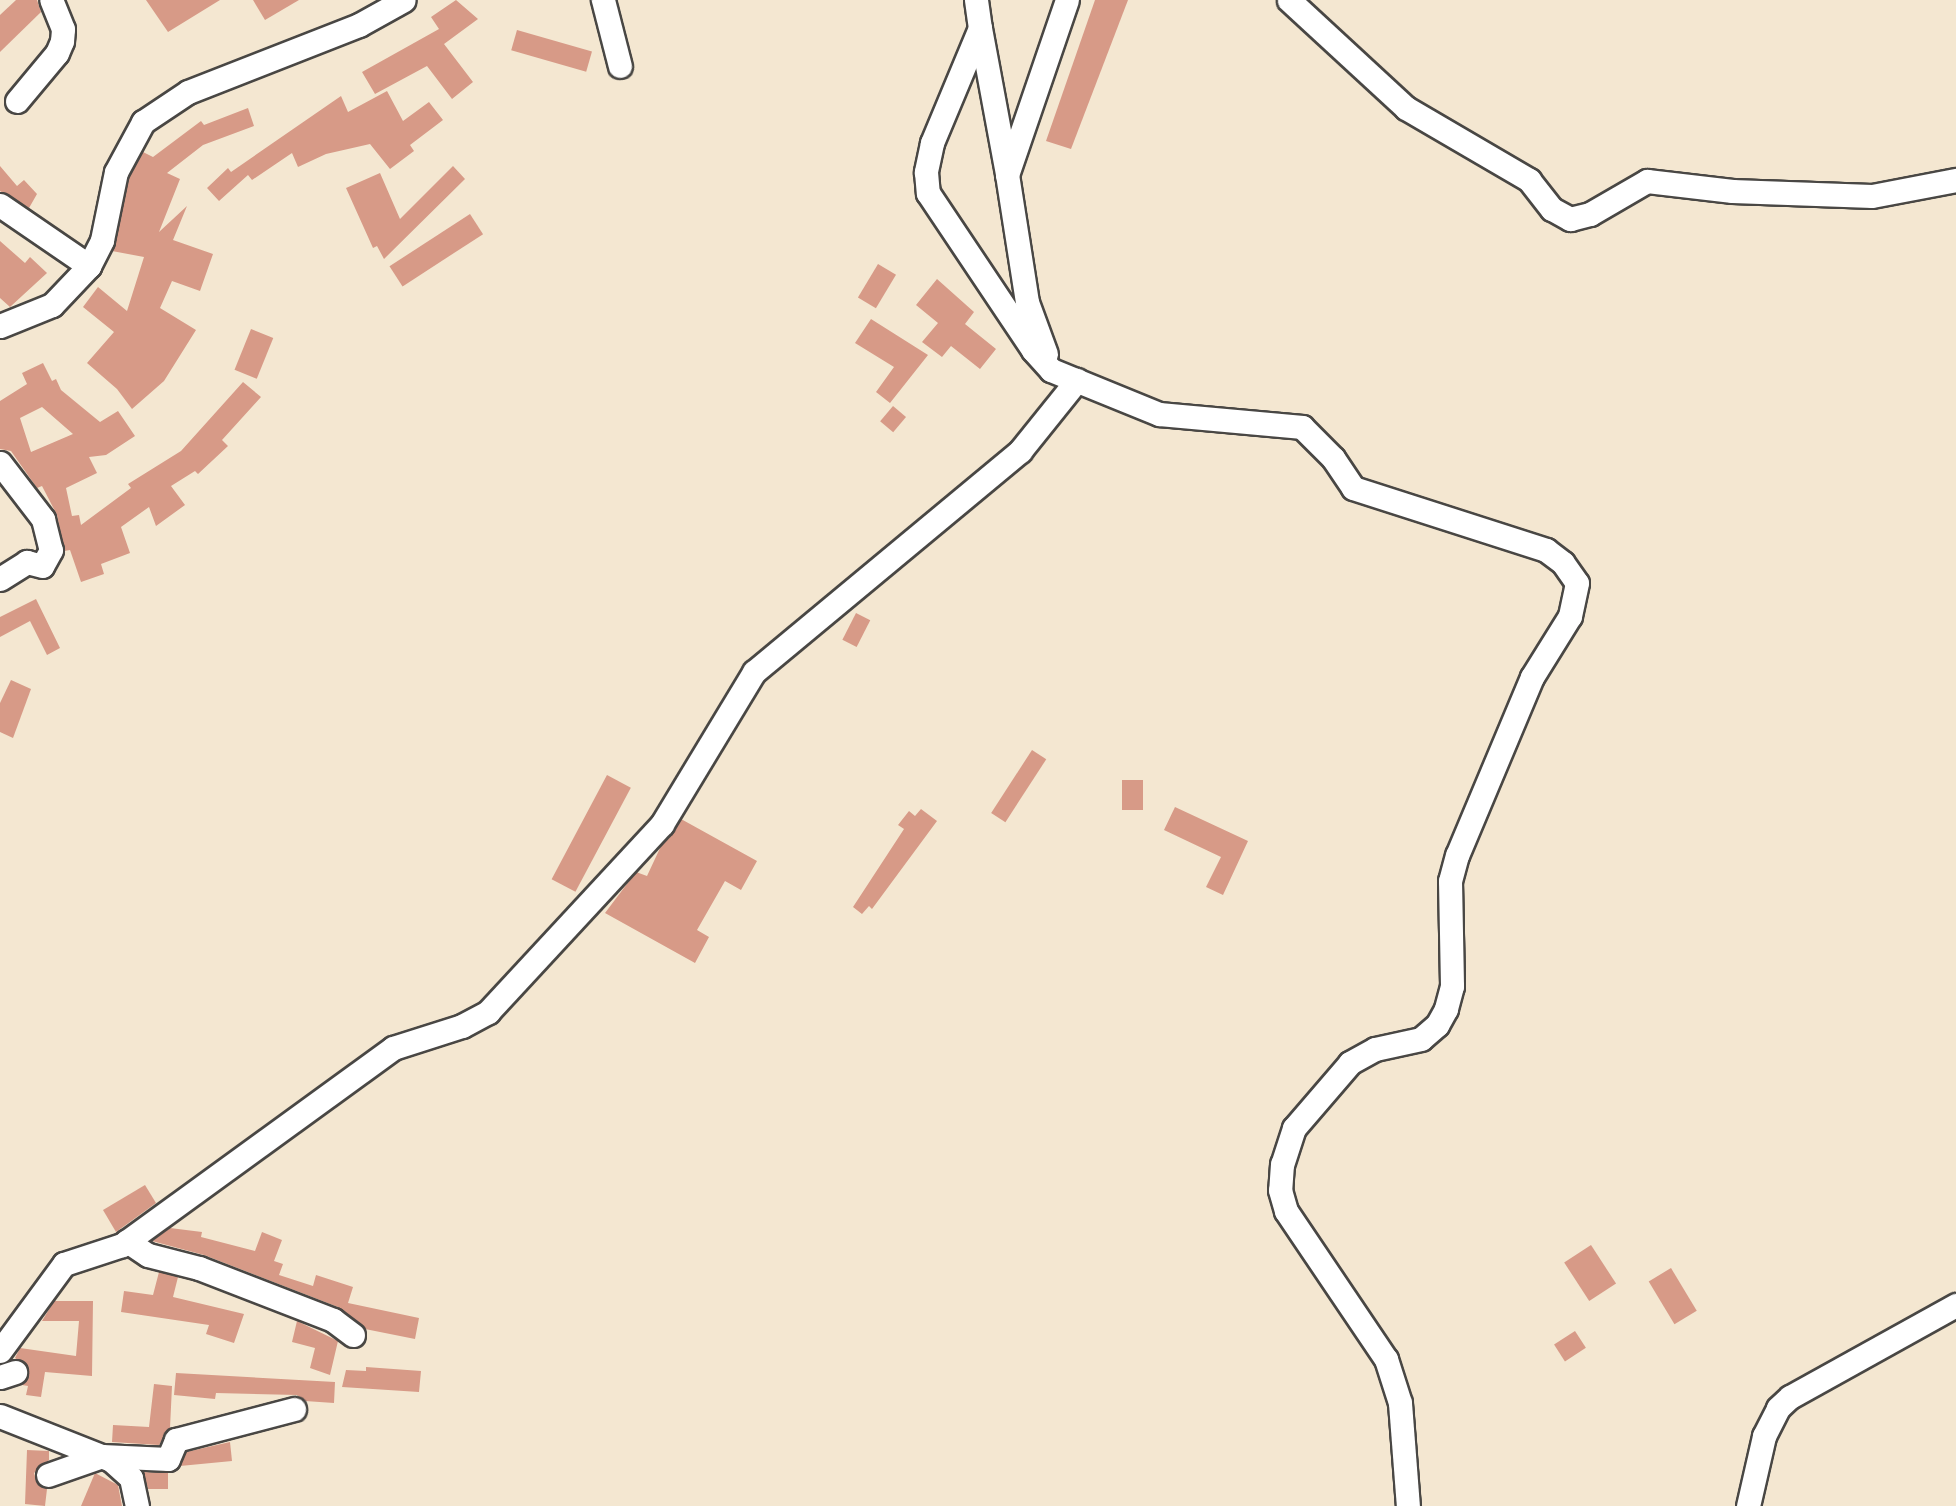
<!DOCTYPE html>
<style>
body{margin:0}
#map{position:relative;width:1956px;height:1506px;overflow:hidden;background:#f4e7d1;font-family:"IM FELL English",serif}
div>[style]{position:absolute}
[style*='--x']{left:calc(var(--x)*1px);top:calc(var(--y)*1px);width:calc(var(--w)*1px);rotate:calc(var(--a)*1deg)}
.building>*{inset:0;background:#d79a87;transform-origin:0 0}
.roads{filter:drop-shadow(2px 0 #494744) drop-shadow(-2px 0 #494744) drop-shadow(0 2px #494744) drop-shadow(0 -2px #494744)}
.minor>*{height:23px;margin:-11.5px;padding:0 11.5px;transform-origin:11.5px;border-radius:11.5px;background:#fff}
span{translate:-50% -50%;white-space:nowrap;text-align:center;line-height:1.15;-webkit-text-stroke:5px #f7f3e8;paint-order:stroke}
</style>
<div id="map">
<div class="building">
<div style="clip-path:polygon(16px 0,37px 0,41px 12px,0 52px,0 15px)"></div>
<div style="clip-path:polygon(146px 0,220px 0,168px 32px)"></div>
<div style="clip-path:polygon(253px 0,299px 0,265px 20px)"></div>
<div style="clip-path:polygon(456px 0,478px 19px,444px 44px,473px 82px,452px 99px,427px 66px,375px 94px,362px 72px,439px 29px,431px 17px)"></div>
<div style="clip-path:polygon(1095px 0,1128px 0,1071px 149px,1046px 141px)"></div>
<div style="left:517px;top:30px;width:78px;height:21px;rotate:16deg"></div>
<div style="clip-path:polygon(387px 91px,403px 121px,429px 102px,443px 120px,410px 145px,414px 151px,390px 169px,370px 144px,326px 154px,298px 167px,292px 153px,252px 180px,248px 175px,219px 201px,207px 188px,228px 168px,231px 172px,341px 96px,348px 112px)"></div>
<div style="clip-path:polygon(248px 108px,254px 126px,203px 145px,167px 173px,180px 179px,159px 232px,187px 206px,173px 240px,213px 254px,200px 291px,172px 281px,160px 308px,196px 330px,164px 381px,132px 409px,117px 389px,87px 363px,114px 332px,83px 307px,98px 287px,127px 311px,144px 257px,112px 251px,130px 175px,143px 152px,153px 157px,201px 121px,204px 125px)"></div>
<div style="clip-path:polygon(0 166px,17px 186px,24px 180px,37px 194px,29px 208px,0 191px)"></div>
<div style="clip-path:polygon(453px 166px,465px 179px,384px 259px,377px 246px,373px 248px,346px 188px,380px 173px,400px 219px)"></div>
<div style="left:470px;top:214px;width:24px;height:96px;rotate:57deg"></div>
<div style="clip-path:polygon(0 241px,25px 263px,30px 257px,47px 273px,10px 307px,0 298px)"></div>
<div style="left:878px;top:264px;width:21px;height:39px;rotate:31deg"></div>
<div style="clip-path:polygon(937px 279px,974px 312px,965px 324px,996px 349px,980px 369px,951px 346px,942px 357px,922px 342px,938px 323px,916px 305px)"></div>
<div style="clip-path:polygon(871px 319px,928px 355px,890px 403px,876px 392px,894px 367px,855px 343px)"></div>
<div style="left:251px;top:329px;width:24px;height:44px;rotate:22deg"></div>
<div style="clip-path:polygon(evenodd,43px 363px,52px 381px,56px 379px,61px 390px,100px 422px,118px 411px,135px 436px,106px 455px,89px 457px,97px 473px,66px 488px,72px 516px,79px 515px,81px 525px,131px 488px,128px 484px,181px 451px,243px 382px,261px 397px,222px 440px,228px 446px,198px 474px,195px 471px,171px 486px,185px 505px,156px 526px,149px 507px,121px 527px,130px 553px,101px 564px,104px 574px,81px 582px,70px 550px,64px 551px,57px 515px,42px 486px,37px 488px,11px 451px,0 449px,0 401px,27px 384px,22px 373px,43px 363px,42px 407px,73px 434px,31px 452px,20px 418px,42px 407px)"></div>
<div style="left:893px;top:406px;width:17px;height:20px;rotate:40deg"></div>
<div style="clip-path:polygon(36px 599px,60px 648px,47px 655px,30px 621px,0 637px,0 617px)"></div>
<div style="left:856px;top:613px;width:16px;height:30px;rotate:27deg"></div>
<div style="clip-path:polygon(11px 680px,31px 689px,13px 738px,0 732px,0 703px)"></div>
<div style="left:1032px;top:750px;width:17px;height:75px;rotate:33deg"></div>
<div style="left:607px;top:775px;width:27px;height:118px;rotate:28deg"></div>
<div style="left:1143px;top:780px;width:30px;height:21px;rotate:90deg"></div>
<div style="clip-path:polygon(1175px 807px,1248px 841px,1223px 895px,1206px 887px,1221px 857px,1164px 830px)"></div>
<div style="clip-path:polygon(921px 809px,937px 821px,872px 909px,869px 906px,862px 914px,853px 907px,904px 829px,898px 825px,909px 811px,915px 816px)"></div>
<div style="clip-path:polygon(681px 819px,757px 861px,741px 890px,725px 881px,697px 930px,709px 937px,695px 963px,605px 913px,636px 872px,647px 876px,661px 846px)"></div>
<div style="clip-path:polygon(145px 1185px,156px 1203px,116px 1232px,103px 1210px)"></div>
<div style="clip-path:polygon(170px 1228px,202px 1232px,201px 1237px,255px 1251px,262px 1232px,282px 1240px,274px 1261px,283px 1264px,279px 1275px,313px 1286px,316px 1275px,353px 1287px,348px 1303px,419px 1318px,415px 1339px,365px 1329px,338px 1307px,204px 1255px,152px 1241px)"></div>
<div style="left:1591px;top:1245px;width:46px;height:32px;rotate:57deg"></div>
<div style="left:1671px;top:1268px;width:50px;height:26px;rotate:59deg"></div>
<div style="clip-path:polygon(159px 1272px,178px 1277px,173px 1297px,244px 1314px,234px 1343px,206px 1334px,209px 1325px,121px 1312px,124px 1291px,153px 1295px)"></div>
<div style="clip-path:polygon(54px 1301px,93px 1301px,92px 1376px,45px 1372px,41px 1397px,26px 1395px,28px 1386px,22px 1385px,28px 1368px,15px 1358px,20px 1348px,76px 1356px,79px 1321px,42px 1321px)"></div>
<div style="clip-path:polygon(297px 1321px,338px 1341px,330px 1375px,310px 1368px,315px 1348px,292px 1342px)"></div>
<div style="left:1575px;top:1331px;width:20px;height:25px;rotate:57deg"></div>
<div style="clip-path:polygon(366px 1367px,421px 1371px,419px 1392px,342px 1387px,346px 1370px,366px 1371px)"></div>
<div style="clip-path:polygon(176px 1373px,335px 1382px,334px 1403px,305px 1401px,297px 1395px,216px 1393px,215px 1399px,174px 1395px)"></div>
<div style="clip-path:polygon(154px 1384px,172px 1386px,170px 1428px,159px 1445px,112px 1442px,113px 1425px,149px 1427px)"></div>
<div style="clip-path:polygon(230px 1442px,232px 1461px,180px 1466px,186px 1452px)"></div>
<div style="clip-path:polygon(27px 1450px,49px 1451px,49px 1460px,34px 1473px,38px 1485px,47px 1489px,45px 1506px,25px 1504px)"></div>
<div style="clip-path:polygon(143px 1472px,168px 1473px,168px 1489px,148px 1489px)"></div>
<div style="clip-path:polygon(95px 1473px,118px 1485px,122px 1506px,81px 1506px)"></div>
</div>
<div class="roads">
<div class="minor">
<div style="--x:603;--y:0;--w:68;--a:75.6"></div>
<div style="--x:976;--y:0;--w:28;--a:82"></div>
<div style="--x:980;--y:28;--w:125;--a:112.7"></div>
<div style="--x:932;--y:143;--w:30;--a:102"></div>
<div style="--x:926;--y:172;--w:21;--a:85"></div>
<div style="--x:928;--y:193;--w:189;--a:56.2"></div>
<div style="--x:1033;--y:350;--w:27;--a:48"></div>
<div style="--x:1051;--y:370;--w:117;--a:22.2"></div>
<div style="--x:1159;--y:414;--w:144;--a:5.2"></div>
<div style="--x:1302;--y:427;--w:44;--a:45"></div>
<div style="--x:1333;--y:458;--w:36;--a:56"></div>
<div style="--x:1353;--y:488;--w:203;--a:17.8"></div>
<div style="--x:1546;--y:550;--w:21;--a:37"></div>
<div style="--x:1563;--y:563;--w:24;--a:55"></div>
<div style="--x:1577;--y:583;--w:34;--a:102"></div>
<div style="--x:1570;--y:616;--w:72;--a:121.9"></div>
<div style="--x:1532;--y:677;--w:193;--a:112.8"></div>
<div style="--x:1457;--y:855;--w:27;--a:105"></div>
<div style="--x:1450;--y:881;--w:105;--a:88.9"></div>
<div style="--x:1452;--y:986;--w:24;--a:105"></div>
<div style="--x:1446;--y:1009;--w:18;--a:119"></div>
<div style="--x:1437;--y:1025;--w:21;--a:139"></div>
<div style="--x:1421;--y:1039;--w:47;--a:167.7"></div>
<div style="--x:1375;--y:1049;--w:29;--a:151"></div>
<div style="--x:1350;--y:1063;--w:86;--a:130.7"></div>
<div style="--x:1294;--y:1128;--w:38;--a:108"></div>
<div style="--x:1282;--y:1164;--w:26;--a:94"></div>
<div style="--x:1280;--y:1190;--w:22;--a:74"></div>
<div style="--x:1286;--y:1211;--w:179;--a:56"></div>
<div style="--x:1386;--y:1359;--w:46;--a:72.3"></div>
<div style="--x:1400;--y:1403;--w:103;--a:85.6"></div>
<div style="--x:1289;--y:0;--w:159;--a:42.7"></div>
<div style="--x:1406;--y:108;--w:143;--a:30.3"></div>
<div style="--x:1529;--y:180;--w:37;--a:52"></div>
<div style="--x:1552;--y:209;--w:21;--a:29"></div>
<div style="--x:1570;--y:219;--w:21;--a:-14"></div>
<div style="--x:1590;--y:214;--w:66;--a:-30.1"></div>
<div style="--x:1647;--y:181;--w:86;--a:6.7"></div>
<div style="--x:1732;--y:191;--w:140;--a:2"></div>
<div style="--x:1872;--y:196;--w:86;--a:-10.8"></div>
<div style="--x:980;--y:28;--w:147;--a:79.5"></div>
<div style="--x:17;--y:101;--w:62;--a:-50.2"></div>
<div style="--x:57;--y:53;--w:13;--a:-67"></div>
<div style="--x:62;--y:41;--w:12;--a:-85"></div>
<div style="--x:63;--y:29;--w:31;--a:-112"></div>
<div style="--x:0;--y:205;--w:108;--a:34.4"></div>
<div style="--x:0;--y:326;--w:56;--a:-22"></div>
<div style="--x:52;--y:305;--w:54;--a:-46.5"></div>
<div style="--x:89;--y:266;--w:29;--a:-63"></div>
<div style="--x:102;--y:240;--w:69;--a:-78.4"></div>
<div style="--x:116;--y:172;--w:57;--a:-61.6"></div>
<div style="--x:143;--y:122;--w:54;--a:-33.7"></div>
<div style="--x:188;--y:92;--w:184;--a:-21.4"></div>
<div style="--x:359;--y:25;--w:51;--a:-29.1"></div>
<div style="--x:1046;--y:354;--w:55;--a:-110.1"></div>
<div style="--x:1027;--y:302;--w:129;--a:-98.9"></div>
<div style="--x:1007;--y:175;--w:185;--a:-71.1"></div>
<div style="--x:0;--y:463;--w:71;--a:52.5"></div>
<div style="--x:43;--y:519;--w:32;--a:76"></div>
<div style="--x:51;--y:550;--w:18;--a:119"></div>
<div style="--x:42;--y:566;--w:16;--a:-165"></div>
<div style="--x:27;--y:562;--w:32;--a:148"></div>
<div style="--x:127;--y:1241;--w:25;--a:34"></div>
<div style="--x:148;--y:1255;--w:53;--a:14.3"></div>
<div style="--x:199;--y:1268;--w:144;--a:21.2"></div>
<div style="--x:333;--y:1320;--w:25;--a:37"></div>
<div style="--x:0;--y:1351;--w:108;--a:-53.7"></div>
<div style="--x:64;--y:1264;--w:61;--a:-18.1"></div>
<div style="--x:122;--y:1245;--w:335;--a:-36"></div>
<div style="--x:393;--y:1048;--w:72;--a:-17.7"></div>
<div style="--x:462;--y:1026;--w:30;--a:-28"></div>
<div style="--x:488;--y:1012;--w:256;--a:-47.2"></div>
<div style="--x:662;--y:824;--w:178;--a:-58.8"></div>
<div style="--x:754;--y:672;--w:346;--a:-39.7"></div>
<div style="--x:1020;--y:451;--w:91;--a:-51.2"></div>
<div style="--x:0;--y:1377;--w:16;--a:-18"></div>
<div style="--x:0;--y:1416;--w:119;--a:21.6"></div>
<div style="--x:111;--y:1460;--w:27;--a:42"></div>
<div style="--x:131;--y:1478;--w:29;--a:78"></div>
<div style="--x:48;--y:1475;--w:57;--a:-19.4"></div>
<div style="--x:102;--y:1456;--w:66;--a:2.6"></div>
<div style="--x:168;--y:1459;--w:21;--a:-67"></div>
<div style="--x:176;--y:1440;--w:122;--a:-14.7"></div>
<div style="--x:1748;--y:1506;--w:72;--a:-77.1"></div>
<div style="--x:1764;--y:1436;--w:31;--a:-63"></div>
<div style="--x:1778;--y:1408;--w:16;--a:-43"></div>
<div style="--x:1790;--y:1397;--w:190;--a:-29"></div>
</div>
</div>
</div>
